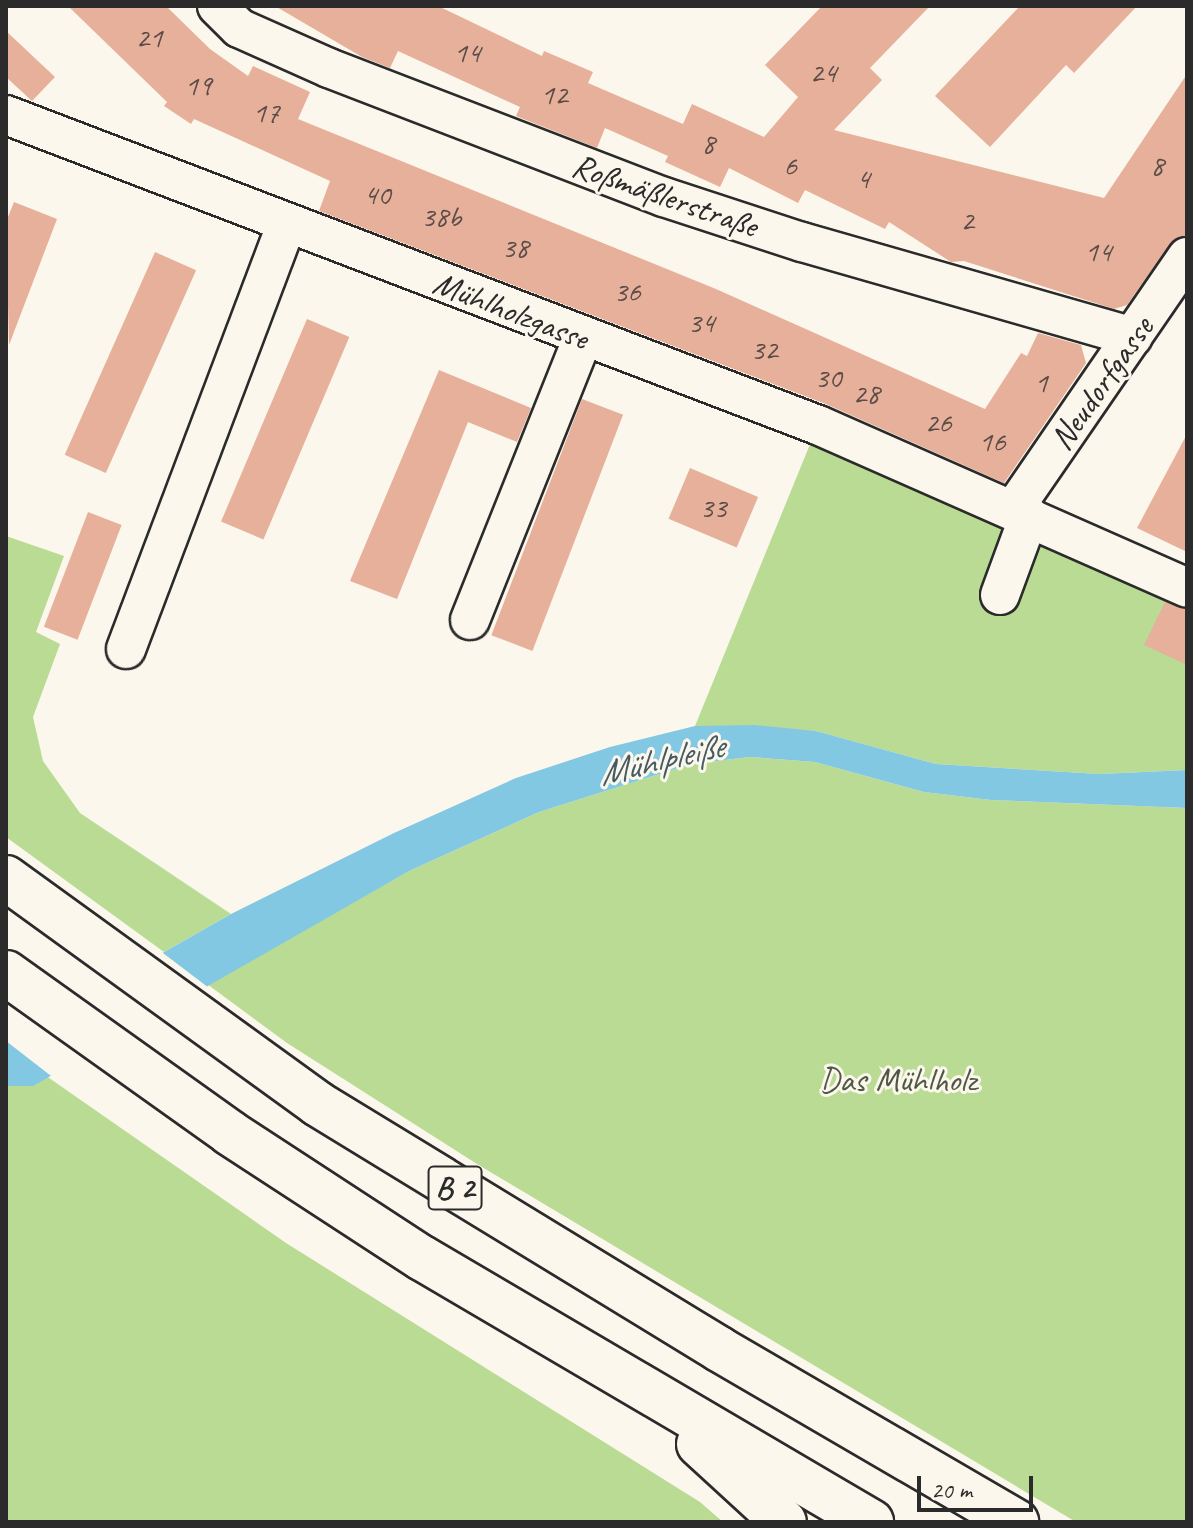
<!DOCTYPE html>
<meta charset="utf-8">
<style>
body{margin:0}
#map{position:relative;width:1193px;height:1528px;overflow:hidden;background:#fbf7ec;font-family:Caveat,sans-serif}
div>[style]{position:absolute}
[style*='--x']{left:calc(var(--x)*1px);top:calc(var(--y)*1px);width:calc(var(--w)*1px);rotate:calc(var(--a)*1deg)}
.green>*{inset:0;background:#badb94}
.water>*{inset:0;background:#82c8e3}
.pier>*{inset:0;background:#fbf7ec}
.building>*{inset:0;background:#e6b09a;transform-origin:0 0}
.roads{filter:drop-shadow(2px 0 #2b2b2b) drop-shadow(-2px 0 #2b2b2b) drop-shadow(0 2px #2b2b2b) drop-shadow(0 -2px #2b2b2b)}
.minor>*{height:38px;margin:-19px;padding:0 19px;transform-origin:19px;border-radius:19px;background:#fbf7ec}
.highway>*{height:44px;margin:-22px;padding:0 22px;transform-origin:22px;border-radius:22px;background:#fbf7ec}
span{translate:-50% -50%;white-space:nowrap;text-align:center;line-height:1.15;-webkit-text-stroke:6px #fbf7ec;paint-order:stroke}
.number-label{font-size:30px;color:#5a4c47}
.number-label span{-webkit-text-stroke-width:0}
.shield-label span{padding:2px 6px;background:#fbf7ec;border:2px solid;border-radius:6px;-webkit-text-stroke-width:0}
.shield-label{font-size:32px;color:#2b2b2b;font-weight:700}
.street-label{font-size:34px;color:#2b2b2b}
.park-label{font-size:34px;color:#4f5745}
.water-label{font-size:36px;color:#455a62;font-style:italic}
.frame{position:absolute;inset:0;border:8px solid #2b2b2b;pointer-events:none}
.scale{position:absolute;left:917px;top:1476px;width:116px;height:36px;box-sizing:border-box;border:4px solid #2b2b2b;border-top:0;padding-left:10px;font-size:24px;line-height:28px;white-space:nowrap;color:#2b2b2b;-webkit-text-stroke:6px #fbf7ec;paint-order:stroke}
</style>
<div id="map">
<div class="green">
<div style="clip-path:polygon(815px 432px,1187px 596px,1187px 770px,1100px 774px,936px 764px,816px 731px,695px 726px)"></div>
<div style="clip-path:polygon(6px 536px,64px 556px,36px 632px,60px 644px,33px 717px,43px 761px,80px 813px,231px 914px,164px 952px,6px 837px)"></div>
<div style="clip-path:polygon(750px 757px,815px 762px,924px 792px,991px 800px,1187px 808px,1187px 1522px,1076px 1522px,477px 1164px,287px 1043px,207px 984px,409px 871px,539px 812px,691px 764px)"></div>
<div style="clip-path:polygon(6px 1048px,286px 1243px,700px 1502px,723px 1522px,6px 1522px)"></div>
</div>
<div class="water">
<div style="clip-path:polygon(754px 725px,816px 731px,936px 764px,1100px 774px,1187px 770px,1187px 808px,991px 800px,924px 792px,815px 762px,750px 757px,691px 764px,539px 812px,409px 871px,33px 1086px,6px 1086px,6px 1042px,231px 914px,394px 833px,516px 778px,610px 747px,695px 726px)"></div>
</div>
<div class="pier">
<div style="clip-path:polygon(159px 950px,209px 988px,55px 1079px,6px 1041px)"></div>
</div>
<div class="building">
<div style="clip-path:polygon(68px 6px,166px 6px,210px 49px,248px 76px,253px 66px,310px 92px,298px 119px,716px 289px,985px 409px,1021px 353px,1027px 356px,1038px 333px,1081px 345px,1086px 363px,1004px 483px,826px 404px,319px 211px,330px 181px,194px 119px,191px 124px,164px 106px,167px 102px)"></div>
<div style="clip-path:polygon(275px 6px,438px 6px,542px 56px,544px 51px,593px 72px,588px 83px,683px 124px,692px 104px,764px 137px,798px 97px,765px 65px,822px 6px,930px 6px,870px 68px,882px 80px,834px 130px,1104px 198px,1187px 74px,1187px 235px,1169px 245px,1127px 305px,1114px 309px,964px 261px,951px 262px,889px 222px,885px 229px,805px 190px,798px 203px,729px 168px,720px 187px,665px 162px,668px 156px,605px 128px,597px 148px,516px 116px,520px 107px,398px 51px,390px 68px,362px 57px)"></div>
<div style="clip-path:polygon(1020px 6px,1137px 6px,1074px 73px,1066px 65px,990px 147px,935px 96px)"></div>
<div style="clip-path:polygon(6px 31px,55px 77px,32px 101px,6px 77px)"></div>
<div style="clip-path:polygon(14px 202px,57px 219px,9px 345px,6px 222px)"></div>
<div style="left:155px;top:252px;width:45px;height:222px;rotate:24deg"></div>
<div style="left:307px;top:319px;width:46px;height:220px;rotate:23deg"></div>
<div style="clip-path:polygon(439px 370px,531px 408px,517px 442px,468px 422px,397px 599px,350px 581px)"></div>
<div style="left:582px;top:399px;width:44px;height:253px;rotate:21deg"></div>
<div style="clip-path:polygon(1187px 434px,1187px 552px,1137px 528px)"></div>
<div style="left:690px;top:468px;width:74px;height:55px;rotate:23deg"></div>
<div style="left:88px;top:512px;width:36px;height:123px;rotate:21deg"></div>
<div style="clip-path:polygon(1165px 602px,1187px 610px,1187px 665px,1144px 645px)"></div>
</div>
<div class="roads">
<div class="minor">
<div style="--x:217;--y:6;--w:31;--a:45"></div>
<div style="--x:239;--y:28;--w:98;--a:24"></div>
<div style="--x:329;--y:68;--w:359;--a:21.1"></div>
<div style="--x:664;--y:197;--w:145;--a:18.1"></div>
<div style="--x:802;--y:242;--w:344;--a:16"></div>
<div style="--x:6;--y:115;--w:869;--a:20.9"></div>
<div style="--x:818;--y:425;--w:403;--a:23.8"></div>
<div style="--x:1013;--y:510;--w:307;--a:-55.5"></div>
<div style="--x:1000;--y:595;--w:84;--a:-69.8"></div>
<div style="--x:470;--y:620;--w:305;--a:-68.2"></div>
<div style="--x:126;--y:649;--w:454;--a:-69.3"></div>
</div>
<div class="highway">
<div style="--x:6;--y:878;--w:385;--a:35.9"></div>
<div style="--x:318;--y:1104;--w:470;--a:31.4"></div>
<div style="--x:719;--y:1349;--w:344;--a:30.2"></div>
<div style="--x:6;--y:973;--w:275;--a:35.5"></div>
<div style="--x:230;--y:1133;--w:229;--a:33.1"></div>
<div style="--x:422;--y:1258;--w:521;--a:30.45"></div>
<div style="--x:699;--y:1444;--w:115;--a:42.5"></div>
</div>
</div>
<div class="number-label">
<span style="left:149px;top:37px">21</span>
<span style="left:467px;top:52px">14</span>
<span style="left:823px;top:72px">24</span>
<span style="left:198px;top:85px">19</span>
<span style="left:554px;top:94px">12</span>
<span style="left:266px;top:112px">17</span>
<span style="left:708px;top:143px">8</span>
<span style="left:790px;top:165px">6</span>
<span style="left:1157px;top:165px">8</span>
<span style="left:863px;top:178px">4</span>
<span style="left:377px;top:194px">40</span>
<span style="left:441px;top:216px">38b</span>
<span style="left:967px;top:220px">2</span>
<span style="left:515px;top:247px">38</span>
<span style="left:1098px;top:251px">14</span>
<span style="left:627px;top:291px">36</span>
<span style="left:701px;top:322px">34</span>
<span style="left:764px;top:349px">32</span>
<span style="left:828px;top:377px">30</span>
<span style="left:1041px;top:382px">1</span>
<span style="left:866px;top:393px">28</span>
<span style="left:938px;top:422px">26</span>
<span style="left:992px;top:441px">16</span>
<span style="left:713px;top:507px">33</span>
</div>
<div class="shield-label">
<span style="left:455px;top:1188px">B 2</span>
</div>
<div class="street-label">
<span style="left:665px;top:195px;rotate:19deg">Roßmäßlerstraße</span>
<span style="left:511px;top:310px;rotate:21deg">Mühlholzgasse</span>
<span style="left:1101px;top:383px;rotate:-55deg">Neudorfgasse</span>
</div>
<div class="park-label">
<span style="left:898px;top:1080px">Das Mühlholz</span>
</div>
<div class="water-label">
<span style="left:661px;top:760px;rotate:-13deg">Mühlpleiße</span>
</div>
<div class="frame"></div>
<div class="scale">20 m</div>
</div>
